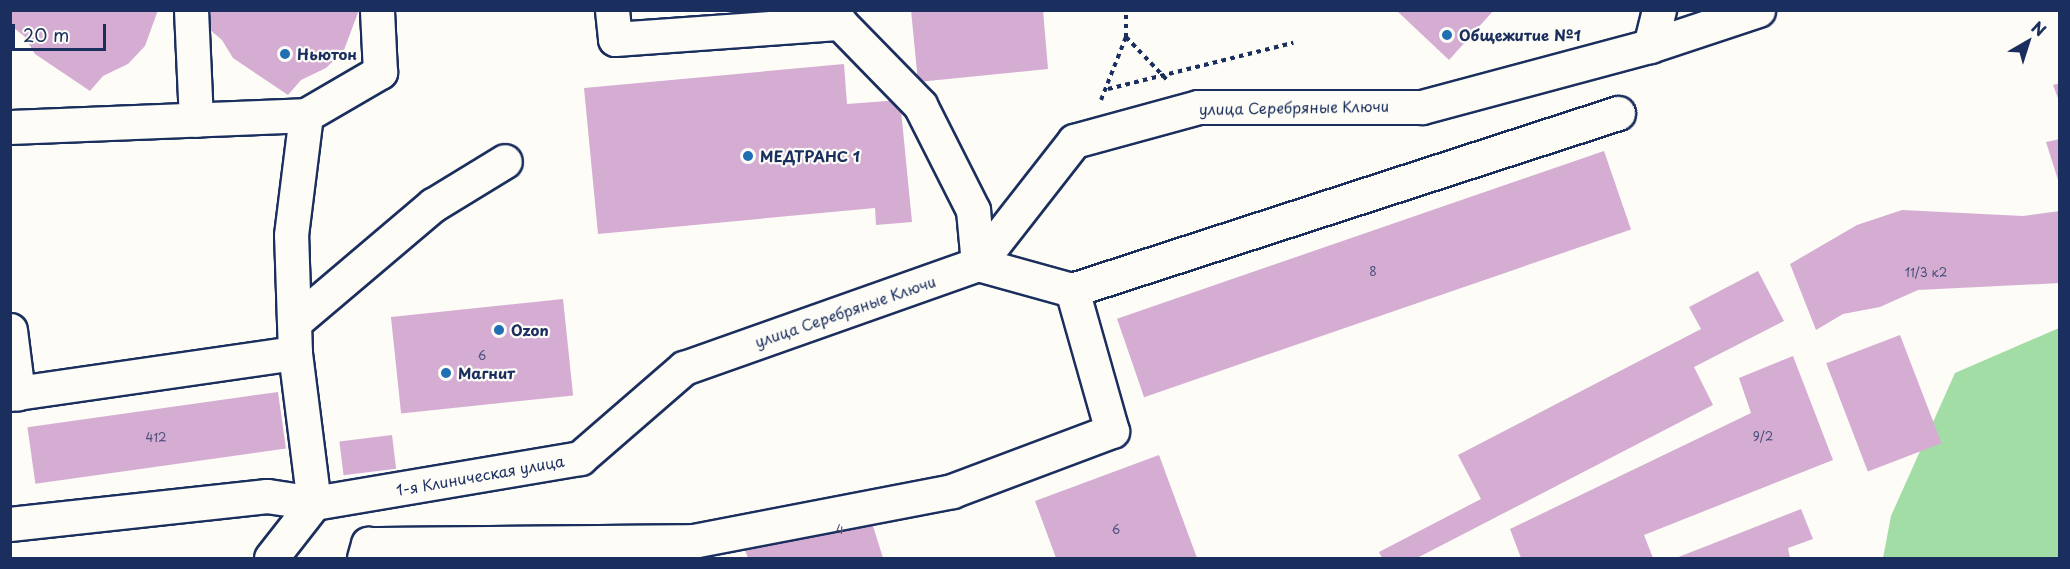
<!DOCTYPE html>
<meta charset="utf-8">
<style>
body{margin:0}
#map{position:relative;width:2070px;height:569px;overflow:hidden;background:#fdfcf7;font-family:"Playpen Sans",sans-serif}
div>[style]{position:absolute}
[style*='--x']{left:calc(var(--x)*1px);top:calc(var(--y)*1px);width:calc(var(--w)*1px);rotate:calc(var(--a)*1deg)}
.green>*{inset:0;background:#a1dda4}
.building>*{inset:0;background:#d5add3;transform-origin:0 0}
.path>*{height:4px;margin-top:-2px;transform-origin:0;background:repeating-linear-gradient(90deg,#1b2f5e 0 4.5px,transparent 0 9px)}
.roads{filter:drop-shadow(2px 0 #1b2f5e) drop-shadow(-2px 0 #1b2f5e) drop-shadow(0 2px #1b2f5e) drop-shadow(0 -2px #1b2f5e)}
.minor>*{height:33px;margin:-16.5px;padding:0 16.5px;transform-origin:16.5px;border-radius:16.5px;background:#fdfcf7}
.dots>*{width:16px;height:16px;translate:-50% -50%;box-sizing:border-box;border:3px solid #fdfcf7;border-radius:50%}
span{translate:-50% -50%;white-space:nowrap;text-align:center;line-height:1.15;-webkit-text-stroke:4.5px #fdfcf7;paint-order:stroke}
.number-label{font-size:12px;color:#4a4e7b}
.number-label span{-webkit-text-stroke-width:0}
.poi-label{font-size:15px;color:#1b2f5e;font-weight:700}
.left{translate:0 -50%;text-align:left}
.street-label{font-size:15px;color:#1b2f5e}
.frame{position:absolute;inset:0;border:12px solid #1b2f5e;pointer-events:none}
.north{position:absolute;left:1998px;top:12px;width:60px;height:60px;-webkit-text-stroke:4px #fdfcf7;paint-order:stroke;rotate:39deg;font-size:16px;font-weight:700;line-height:24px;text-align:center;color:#1b2f5e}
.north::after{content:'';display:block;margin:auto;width:21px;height:27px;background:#1b2f5e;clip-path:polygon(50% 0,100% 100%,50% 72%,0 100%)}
.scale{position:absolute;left:12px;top:24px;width:94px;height:27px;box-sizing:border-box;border:3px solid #1b2f5e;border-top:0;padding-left:8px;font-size:18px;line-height:21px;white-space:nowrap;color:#1b2f5e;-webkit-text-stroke:4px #fdfcf7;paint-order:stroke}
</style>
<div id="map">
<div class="green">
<div style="clip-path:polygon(2059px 328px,2059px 558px,1883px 558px,1891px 516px,1955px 373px)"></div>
</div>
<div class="building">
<div style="clip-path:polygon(10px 10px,158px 10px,145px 46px,128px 64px,103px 76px,90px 91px,35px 54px,24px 36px,10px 25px)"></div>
<div style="clip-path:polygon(212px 10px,359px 10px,344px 50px,326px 68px,301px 80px,288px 95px,233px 58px,222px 40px,202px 23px)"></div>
<div style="clip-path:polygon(911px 10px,1043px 10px,1048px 69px,918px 82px)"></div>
<div style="clip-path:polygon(1396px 10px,1494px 10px,1449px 60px)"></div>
<div style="clip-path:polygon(844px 64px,847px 104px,900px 100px,912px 222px,876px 225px,875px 208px,598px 234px,584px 88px)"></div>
<div style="clip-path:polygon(2060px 83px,2060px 101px,2059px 101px,2053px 85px)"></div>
<div style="clip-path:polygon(2060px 139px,2060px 183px,2059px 183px,2046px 142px)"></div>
<div style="left:1604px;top:151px;width:83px;height:515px;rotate:71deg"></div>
<div style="clip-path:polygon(1902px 210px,2023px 216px,2060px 211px,2060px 283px,1918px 290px,1880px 307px,1843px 314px,1816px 330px,1790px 264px,1857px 225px)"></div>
<div style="clip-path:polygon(1758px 271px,1784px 321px,1694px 367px,1713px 405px,1417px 558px,1382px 558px,1379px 552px,1481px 499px,1458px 455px,1701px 329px,1689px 307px)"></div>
<div style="left:563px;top:299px;width:97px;height:173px;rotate:84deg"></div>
<div style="left:1900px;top:335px;width:116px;height:79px;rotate:69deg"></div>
<div style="clip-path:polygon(1793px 356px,1833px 460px,1644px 535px,1653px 558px,1521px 558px,1510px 529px,1751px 413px,1739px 378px)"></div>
<div style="left:278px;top:392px;width:57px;height:253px;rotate:82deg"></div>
<div style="left:392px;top:435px;width:34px;height:53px;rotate:83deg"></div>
<div style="clip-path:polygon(1159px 455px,1197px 558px,1056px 558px,1035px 501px)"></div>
<div style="clip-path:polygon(1801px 509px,1813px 539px,1788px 548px,1790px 558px,1676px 558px)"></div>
<div style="clip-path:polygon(868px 510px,883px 558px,748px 558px,745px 550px)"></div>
</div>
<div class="path">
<div style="--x:1126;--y:37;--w:62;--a:46.3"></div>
<div style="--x:1108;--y:89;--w:191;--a:-14"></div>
<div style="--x:1101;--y:100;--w:68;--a:-68.4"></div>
<div style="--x:1126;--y:37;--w:27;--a:-90"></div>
</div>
<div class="roads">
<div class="minor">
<div style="--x:191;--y:10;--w:110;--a:87.4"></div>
<div style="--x:612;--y:10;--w:29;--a:84"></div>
<div style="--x:615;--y:39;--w:226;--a:-4.1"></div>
<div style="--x:840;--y:23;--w:115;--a:45.7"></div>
<div style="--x:920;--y:105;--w:118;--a:63.2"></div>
<div style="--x:973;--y:210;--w:54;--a:84.7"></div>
<div style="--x:978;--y:264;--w:98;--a:15.5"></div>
<div style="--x:1072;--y:290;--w:574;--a:-17.96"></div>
<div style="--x:1650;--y:46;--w:37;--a:-76"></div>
<div style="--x:10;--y:127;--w:296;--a:-2.3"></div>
<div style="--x:296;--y:321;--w:180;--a:-40.3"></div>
<div style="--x:433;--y:205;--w:84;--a:-31.4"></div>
<div style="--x:10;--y:330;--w:64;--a:82.8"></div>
<div style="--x:295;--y:353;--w:118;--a:-91.9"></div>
<div style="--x:291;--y:235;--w:121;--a:-82.9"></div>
<div style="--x:306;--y:115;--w:86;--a:-30.2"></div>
<div style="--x:380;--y:72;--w:62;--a:-92.8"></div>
<div style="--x:10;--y:394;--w:288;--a:-8.2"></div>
<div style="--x:295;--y:353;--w:151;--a:82.8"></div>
<div style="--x:314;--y:503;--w:48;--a:-171.5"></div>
<div style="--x:267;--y:496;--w:259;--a:173.8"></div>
<div style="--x:271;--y:558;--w:70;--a:-52"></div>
<div style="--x:314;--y:503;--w:270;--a:-9.6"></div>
<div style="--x:580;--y:458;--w:138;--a:-40.9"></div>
<div style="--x:684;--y:368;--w:312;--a:-19.5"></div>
<div style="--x:978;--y:264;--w:156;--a:-52"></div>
<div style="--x:1074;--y:141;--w:129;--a:-15.3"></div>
<div style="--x:1198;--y:107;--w:224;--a:0"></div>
<div style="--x:1422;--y:107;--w:236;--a:-15"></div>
<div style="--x:1650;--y:46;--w:114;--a:-18.4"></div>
<div style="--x:364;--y:558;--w:15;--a:-74"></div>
<div style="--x:368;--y:544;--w:325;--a:-0.5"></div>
<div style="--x:693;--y:541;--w:264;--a:-10.9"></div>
<div style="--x:952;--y:491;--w:171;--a:-20.6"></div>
<div style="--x:1112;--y:431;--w:147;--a:-105.8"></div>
</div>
</div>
<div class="dots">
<div style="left:1447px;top:35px;background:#1f6fb2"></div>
<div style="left:285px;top:54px;background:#1f6fb2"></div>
<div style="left:748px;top:156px;background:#1f6fb2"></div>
<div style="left:499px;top:330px;background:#1f6fb2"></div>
<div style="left:446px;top:373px;background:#1f6fb2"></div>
</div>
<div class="number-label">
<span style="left:1373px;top:272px">8</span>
<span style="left:1926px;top:273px">11/3 к2</span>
<span style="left:482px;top:356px">6</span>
<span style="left:1763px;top:437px">9/2</span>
<span style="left:156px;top:438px">412</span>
<span style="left:840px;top:530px">4</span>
<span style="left:1116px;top:530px">6</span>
</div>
<div class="poi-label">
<span class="left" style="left:1459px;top:35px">Общежитие №1</span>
<span class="left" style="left:297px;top:54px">Ньютон</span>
<span class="left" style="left:760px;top:156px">МЕДТРАНС 1</span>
<span class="left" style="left:511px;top:330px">Ozon</span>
<span class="left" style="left:458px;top:373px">Магнит</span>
</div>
<div class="street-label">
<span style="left:1294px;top:107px;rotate:-1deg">улица Серебряные Ключи</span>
<span style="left:845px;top:311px;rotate:-19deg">улица Серебряные Ключи</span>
<span style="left:480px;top:475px;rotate:-10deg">1-я Клиническая улица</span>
</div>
<div class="frame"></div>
<div class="north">N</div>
<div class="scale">20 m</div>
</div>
